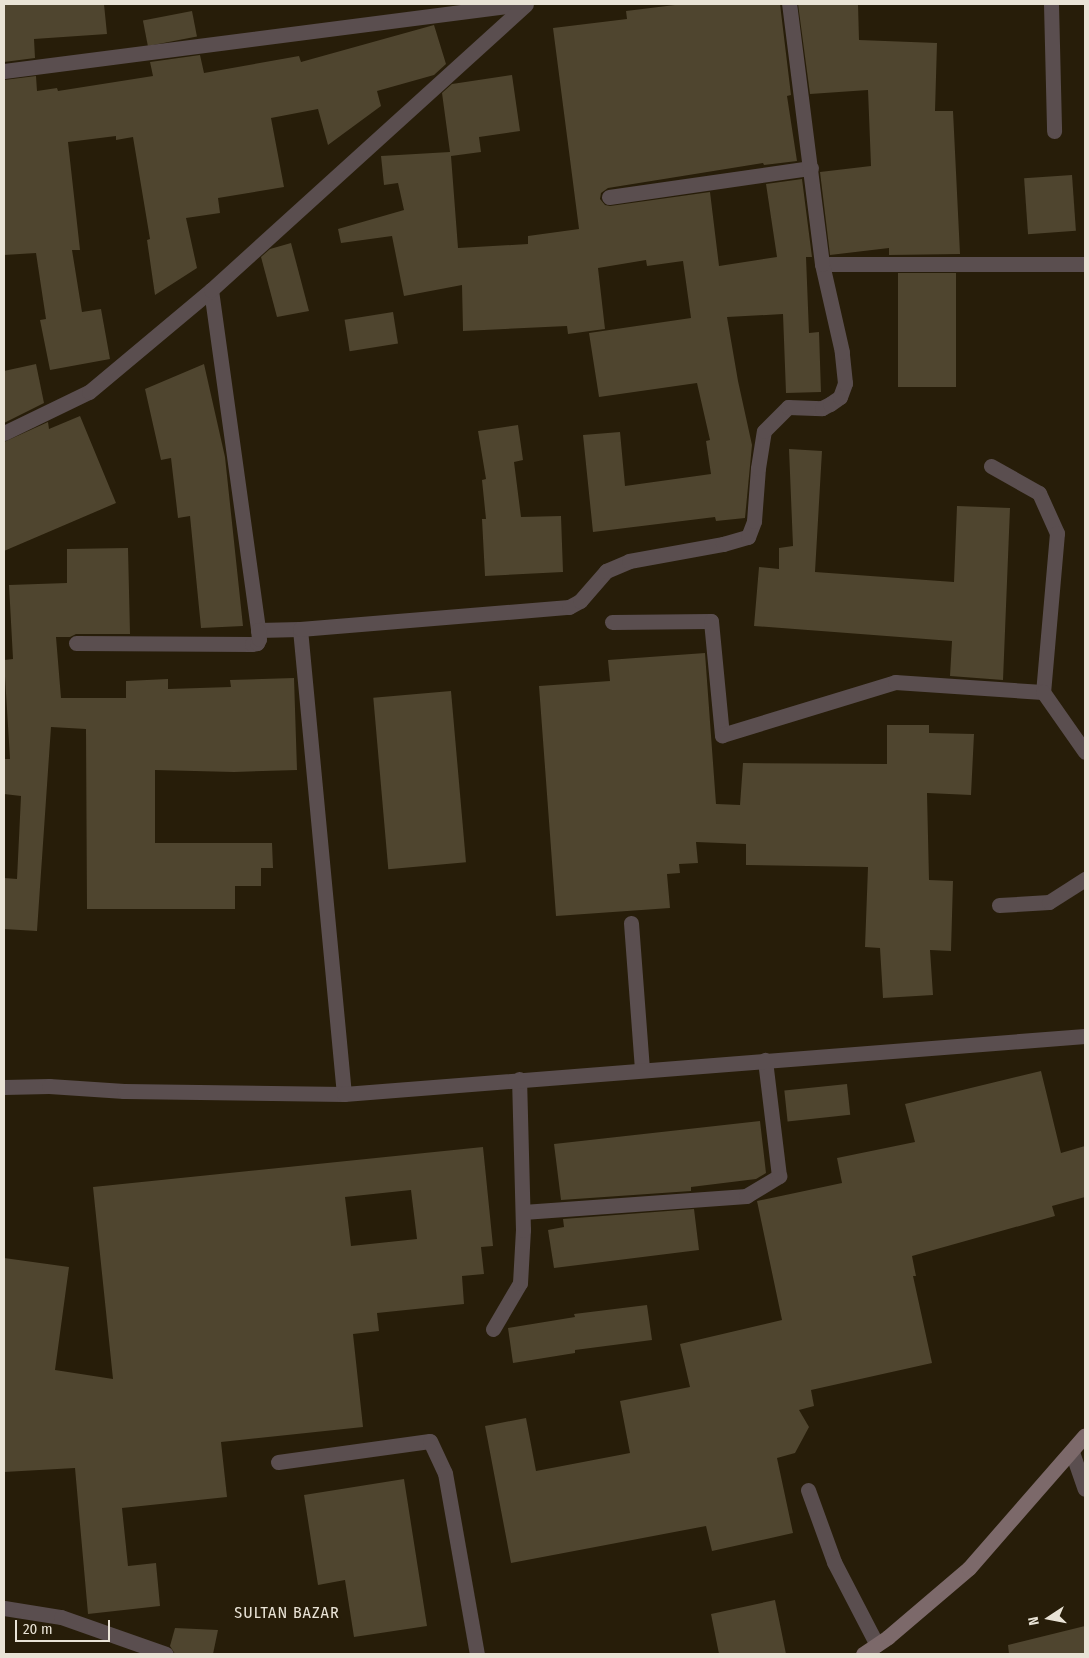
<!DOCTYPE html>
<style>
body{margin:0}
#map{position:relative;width:1089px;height:1658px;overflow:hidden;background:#271d09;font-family:"Fira Sans Condensed",sans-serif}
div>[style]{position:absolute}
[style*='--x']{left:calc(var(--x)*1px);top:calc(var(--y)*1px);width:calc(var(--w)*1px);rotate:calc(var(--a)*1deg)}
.building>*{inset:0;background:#4f452f;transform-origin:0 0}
.service>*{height:15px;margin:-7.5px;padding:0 7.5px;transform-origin:7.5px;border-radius:7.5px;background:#5a4e4f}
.minor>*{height:15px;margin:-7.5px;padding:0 7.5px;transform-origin:7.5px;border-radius:7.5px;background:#5a4e4f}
.tertiary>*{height:15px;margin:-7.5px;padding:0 7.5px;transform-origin:7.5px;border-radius:7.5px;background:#5a4e4f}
.secondary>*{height:15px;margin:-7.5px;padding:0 7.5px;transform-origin:7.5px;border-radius:7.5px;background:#7c696a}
span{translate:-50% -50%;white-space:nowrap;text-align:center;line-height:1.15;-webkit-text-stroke:4px #271d09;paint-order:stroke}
.neighbourhood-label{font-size:16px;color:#e9e3d6;letter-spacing:1px}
.frame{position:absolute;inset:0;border:5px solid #e9e3d6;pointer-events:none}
.north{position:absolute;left:1024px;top:1593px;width:50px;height:50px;-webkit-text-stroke:4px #271d09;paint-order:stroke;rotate:259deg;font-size:14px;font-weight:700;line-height:20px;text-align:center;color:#e9e3d6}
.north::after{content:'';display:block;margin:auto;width:18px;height:22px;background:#e9e3d6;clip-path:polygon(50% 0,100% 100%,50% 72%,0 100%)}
.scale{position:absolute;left:15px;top:1620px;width:95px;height:22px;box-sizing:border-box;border:2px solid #e9e3d6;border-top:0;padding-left:6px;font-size:15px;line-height:18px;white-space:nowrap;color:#e9e3d6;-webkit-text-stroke:4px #271d09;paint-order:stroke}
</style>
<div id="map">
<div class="building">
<div style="clip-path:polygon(4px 4px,104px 4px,107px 34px,34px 39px,35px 58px,4px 62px)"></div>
<div style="clip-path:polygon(683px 4px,780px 4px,791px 95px,787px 96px,797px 161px,764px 165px,763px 163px,608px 188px,601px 193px,600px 199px,605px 205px,610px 206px,710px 192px,719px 266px,777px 257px,766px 184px,802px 179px,812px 257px,806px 257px,809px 333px,819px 332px,821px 392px,786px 393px,783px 314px,727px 317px,738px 381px,752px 445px,745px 518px,716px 521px,715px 517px,593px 532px,583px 435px,620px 432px,625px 486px,711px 474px,706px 441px,710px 440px,697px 383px,599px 397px,589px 333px,691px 318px,683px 261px,647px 266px,646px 260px,598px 268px,605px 329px,568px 334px,567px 326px,463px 331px,462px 285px,404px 296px,392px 236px,341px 243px,338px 229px,404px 210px,398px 183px,384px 185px,381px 156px,450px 152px,442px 93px,452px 84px,512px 75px,520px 131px,479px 137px,481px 152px,451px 156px,458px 248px,528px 244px,528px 236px,579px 229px,553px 28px,627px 19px,626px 11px)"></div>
<div style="clip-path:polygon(798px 4px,858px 4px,859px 40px,937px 43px,935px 111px,953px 111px,960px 254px,889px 255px,889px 248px,830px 255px,820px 172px,871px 166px,868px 90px,810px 94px)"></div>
<div style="left:192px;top:11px;width:26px;height:50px;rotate:79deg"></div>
<div style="clip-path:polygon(434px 25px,446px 64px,434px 75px,377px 91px,381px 106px,328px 145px,318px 109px,271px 118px,284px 187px,218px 198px,220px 213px,186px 218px,197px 268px,155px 295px,147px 240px,150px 239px,133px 137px,116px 140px,116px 136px,68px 142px,80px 250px,72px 250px,82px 312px,101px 309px,110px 359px,50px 370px,40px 320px,46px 319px,36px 253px,4px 255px,4px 80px,36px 76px,37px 91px,57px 88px,58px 91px,153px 76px,150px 62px,200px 55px,204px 73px,299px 56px,301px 62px)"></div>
<div style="left:1072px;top:175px;width:56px;height:48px;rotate:86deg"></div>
<div style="clip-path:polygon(291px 243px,309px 311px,277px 317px,261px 257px,270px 249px)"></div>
<div style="left:898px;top:273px;width:58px;height:114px"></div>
<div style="left:393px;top:312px;width:32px;height:49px;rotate:81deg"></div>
<div style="clip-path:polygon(36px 364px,44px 403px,4px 423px,4px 371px)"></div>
<div style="clip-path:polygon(204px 364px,225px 457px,243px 626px,201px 628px,190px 516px,178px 518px,171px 458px,161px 460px,145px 389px)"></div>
<div style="clip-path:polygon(80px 416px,116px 503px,4px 551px,4px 442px,48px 422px,49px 429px)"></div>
<div style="clip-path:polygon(518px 425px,523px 460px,514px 462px,521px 517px,561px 516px,563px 572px,485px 576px,482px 519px,486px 519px,482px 480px,486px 479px,478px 431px)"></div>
<div style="clip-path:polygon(789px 449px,822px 451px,815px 572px,954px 582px,957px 506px,1010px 508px,1003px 680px,950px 676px,952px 641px,754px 626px,759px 567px,779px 569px,779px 548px,793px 546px)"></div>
<div style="clip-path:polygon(128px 548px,130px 634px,76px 634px,70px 637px,56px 637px,61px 698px,126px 698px,126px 681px,168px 679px,168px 689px,231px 687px,230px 680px,294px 678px,297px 770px,234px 772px,155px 770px,155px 843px,272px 843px,273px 868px,261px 868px,261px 886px,235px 886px,235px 909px,87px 909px,86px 729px,51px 727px,37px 931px,4px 929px,4px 878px,17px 879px,21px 796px,4px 794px,4px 759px,10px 759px,4px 660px,13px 659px,9px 585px,67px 583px,67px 549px)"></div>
<div style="clip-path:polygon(705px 653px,716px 804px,740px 805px,743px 763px,887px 764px,887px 725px,929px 725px,929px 733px,974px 734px,971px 795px,927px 793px,929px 880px,953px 881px,951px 951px,930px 950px,933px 995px,883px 998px,880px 948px,865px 947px,868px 867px,746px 865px,746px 844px,696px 842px,698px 863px,679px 864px,680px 873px,667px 874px,670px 908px,556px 916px,539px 686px,610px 681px,608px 660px)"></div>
<div style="left:451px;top:691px;width:172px;height:78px;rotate:85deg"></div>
<div style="clip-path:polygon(1041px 1071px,1061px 1153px,1085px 1146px,1085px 1197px,1052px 1206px,1055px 1216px,912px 1256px,916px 1276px,913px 1276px,932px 1363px,811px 1390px,814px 1406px,799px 1410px,809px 1427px,795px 1453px,777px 1458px,793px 1533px,712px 1551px,706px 1526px,511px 1563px,485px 1426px,526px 1418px,536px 1471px,630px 1453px,620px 1401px,690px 1387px,680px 1344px,782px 1320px,757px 1201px,842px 1183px,837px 1158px,915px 1142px,905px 1104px)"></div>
<div style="left:847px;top:1084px;width:31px;height:63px;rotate:84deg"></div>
<div style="clip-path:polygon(760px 1121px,766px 1173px,756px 1179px,691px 1187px,691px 1191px,561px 1200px,554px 1144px)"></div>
<div style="clip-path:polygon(evenodd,483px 1147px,493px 1246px,481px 1247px,484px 1274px,462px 1276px,464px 1304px,377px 1313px,379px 1331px,353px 1334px,363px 1427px,221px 1442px,227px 1497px,122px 1508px,128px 1566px,156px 1563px,160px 1606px,88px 1614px,75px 1468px,4px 1472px,4px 1258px,69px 1267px,55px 1370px,113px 1379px,93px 1187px,483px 1147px,411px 1190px,417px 1239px,351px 1246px,345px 1197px,411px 1190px)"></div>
<div style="clip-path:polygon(694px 1209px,699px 1250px,554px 1268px,548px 1230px,564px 1227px,563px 1219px)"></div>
<div style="clip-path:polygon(647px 1305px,652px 1340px,575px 1350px,575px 1353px,513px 1363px,508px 1328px,575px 1317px,574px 1314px)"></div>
<div style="clip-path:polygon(404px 1479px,427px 1626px,354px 1637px,345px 1580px,318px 1585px,304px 1495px)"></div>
<div style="clip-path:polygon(775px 1600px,786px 1654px,719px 1654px,711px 1614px)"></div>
<div style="clip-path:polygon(1085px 1626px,1085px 1654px,1009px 1654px,1008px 1645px)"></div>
<div style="clip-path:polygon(175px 1628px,218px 1630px,213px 1654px,175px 1654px,170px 1646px)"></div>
</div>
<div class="service">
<div style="--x:991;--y:466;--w:55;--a:29.4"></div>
<div style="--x:1039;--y:493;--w:44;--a:65.8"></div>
<div style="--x:1057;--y:533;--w:160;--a:95"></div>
<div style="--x:612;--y:622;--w:99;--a:-0.6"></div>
<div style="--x:711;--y:621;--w:115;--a:84.5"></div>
<div style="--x:722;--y:735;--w:181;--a:-17"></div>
<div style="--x:895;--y:682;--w:148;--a:3.9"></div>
<div style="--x:1043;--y:692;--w:73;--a:55"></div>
<div style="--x:999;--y:905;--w:50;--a:-3.4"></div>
<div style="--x:1049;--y:902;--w:43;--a:-32.6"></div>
<div style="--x:631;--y:923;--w:147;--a:85.7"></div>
<div style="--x:523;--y:1212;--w:224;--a:-4.1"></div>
<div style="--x:746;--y:1196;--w:39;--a:-31"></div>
<div style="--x:779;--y:1176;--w:117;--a:-96.9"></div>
<div style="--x:493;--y:1329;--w:53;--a:-59.6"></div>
<div style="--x:520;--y:1283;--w:53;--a:-86.8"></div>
<div style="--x:523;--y:1230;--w:151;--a:-91.5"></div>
<div style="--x:808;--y:1490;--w:77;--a:70.1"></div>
<div style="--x:834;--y:1562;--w:93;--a:62.6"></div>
</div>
<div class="minor">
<div style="--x:1051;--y:4;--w:127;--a:88.6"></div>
<div style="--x:4;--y:71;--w:523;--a:-7.36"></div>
<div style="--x:609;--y:197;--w:204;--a:-8.2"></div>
<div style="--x:822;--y:264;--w:263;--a:0"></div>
<div style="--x:211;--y:290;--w:343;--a:82.1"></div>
<div style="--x:258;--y:630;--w:42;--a:-1.4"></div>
<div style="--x:300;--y:629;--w:467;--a:84.6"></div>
<div style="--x:300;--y:629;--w:270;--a:-4.7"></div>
<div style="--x:569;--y:607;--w:13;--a:-29"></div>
<div style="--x:580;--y:601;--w:40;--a:-49"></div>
<div style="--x:606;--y:571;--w:25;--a:-23"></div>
<div style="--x:629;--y:561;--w:96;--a:-10.3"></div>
<div style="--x:723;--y:544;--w:26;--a:-16"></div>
<div style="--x:748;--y:537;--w:17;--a:-69"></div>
<div style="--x:754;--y:521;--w:53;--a:-85.7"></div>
<div style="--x:758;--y:468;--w:37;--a:-81"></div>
<div style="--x:764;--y:431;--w:34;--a:-45"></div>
<div style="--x:788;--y:407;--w:34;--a:2"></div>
<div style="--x:822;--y:408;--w:9;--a:-27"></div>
<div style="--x:830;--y:404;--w:12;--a:-35"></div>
<div style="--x:840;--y:397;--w:15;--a:-70"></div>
<div style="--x:845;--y:383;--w:31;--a:-96"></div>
<div style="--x:842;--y:352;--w:90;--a:-102.8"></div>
<div style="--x:822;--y:264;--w:262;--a:-97.2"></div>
<div style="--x:76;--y:643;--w:176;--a:0.3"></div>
<div style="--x:252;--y:644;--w:5;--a:-11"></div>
<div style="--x:257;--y:643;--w:4;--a:-63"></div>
<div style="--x:259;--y:639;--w:9;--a:-96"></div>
<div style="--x:4;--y:1087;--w:45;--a:-1.3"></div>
<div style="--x:49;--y:1086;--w:75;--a:3.8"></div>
<div style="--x:124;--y:1091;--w:220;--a:0.8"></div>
<div style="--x:344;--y:1094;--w:743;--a:-4.48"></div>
<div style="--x:1072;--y:1452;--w:39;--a:71"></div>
<div style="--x:278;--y:1462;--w:153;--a:-7.9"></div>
<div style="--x:430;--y:1441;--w:35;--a:65"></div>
<div style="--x:445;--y:1473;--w:184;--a:80"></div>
<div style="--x:4;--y:1608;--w:58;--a:9"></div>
<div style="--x:61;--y:1617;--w:111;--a:19.4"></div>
</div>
<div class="tertiary">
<div style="--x:4;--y:433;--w:94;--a:-25.8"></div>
<div style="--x:89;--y:392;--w:159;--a:-39.9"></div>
<div style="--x:211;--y:290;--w:425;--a:-42.2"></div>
</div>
<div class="secondary">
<div style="--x:863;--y:1654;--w:30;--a:-34"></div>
<div style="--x:888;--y:1637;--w:106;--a:-40.4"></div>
<div style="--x:969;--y:1568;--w:176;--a:-48.9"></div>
</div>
<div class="neighbourhood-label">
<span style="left:287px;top:1613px">SULTAN BAZAR</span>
</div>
<div class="frame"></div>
<div class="north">N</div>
<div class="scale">20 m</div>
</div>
